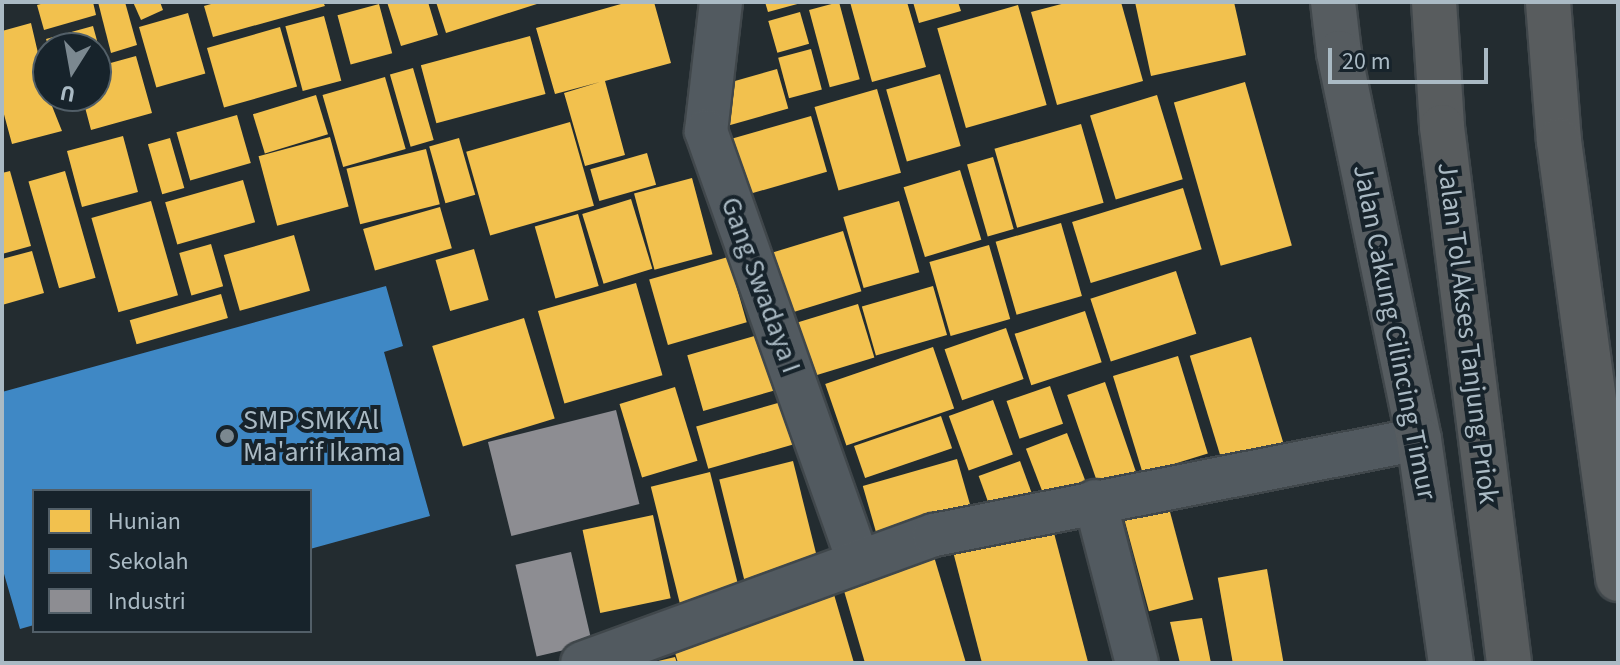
<!DOCTYPE html>
<style>
body{margin:0}
#map{position:relative;width:1620px;height:665px;overflow:hidden;background:#232c30;font-family:"Source Sans 3",sans-serif}
div>[style]{position:absolute}
[style*='--x']{left:calc(var(--x)*1px);top:calc(var(--y)*1px);width:calc(var(--w)*1px);rotate:calc(var(--a)*1deg)}
.homes>*{inset:0;background:#f2c14e;transform-origin:0 0}
.schools>*{inset:0;background:#3f88c5}
.industry>*{inset:0;background:#8d8d92;transform-origin:0 0}
.roads{filter:drop-shadow(2px 0 #40474b) drop-shadow(-2px 0 #40474b) drop-shadow(0 2px #40474b) drop-shadow(0 -2px #40474b)}
.minor>*{height:42px;margin:-21px;padding:0 21px;transform-origin:21px;border-radius:21px;background:#525a60}
.trunk>*{height:44px;margin:-22px;padding:0 22px;transform-origin:22px;border-radius:22px;background:#565c60}
.motorway>*{height:44px;margin:-22px;padding:0 22px;transform-origin:22px;border-radius:22px;background:#585c5e}
.dots>*{width:22px;height:22px;translate:-50% -50%;box-sizing:border-box;border:4px solid #17232b;border-radius:50%}
span{translate:-50% -50%;white-space:nowrap;text-align:center;line-height:1.15;-webkit-text-stroke:8px #17232b;paint-order:stroke}
.street-label{font-size:28px;color:#aabac4}
.poi-label{font-size:28px;color:#aabac4}
.left{translate:0 -50%;text-align:left}
.frame{position:absolute;inset:0;border:4px solid #aabac4;pointer-events:none}
.legend{position:absolute;left:32px;top:489px;width:280px;height:144px;box-sizing:border-box;background:#17232b;border:2px solid #525f68;margin:0;padding:10px 14px;list-style:none;font-size:24px;color:#aabac4}
.legend li{display:flex;align-items:center;gap:16px;height:40px}
.legend b{width:40px;border:2px solid #525f68}
.north{position:absolute;left:32px;top:32px;width:80px;height:80px;box-sizing:border-box;background:#17232b;border:2px solid #525f68;border-radius:50%;rotate:191deg;font-size:22px;font-weight:700;line-height:32px;text-align:center;color:#aabac4}
.north::after{content:'';display:block;margin:auto;width:28px;height:36px;background:#7b8890;clip-path:polygon(50% 0,100% 100%,50% 72%,0 100%)}
.scale{position:absolute;left:1328px;top:48px;width:160px;height:36px;box-sizing:border-box;border:4px solid #aabac4;border-top:0;padding-left:10px;font-size:24px;line-height:28px;white-space:nowrap;color:#aabac4;-webkit-text-stroke:6px #17232b;paint-order:stroke}
</style>
<div id="map">
<div class="homes">
<div style="clip-path:polygon(48px 2px,93px 2px,96px 15px,44px 30px,37px 5px)"></div>
<div style="clip-path:polygon(98px 2px,125px 2px,137px 45px,111px 53px)"></div>
<div style="clip-path:polygon(133px 2px,160px 2px,163px 10px,141px 20px)"></div>
<div style="clip-path:polygon(218px 2px,323px 2px,325px 6px,213px 37px,204px 6px)"></div>
<div style="clip-path:polygon(387px 2px,428px 2px,438px 35px,401px 46px)"></div>
<div style="clip-path:polygon(436px 2px,539px 2px,540px 3px,446px 33px)"></div>
<div style="clip-path:polygon(628px 2px,654px 2px,671px 63px,605px 81px,625px 155px,585px 166px,564px 93px,600px 82px,555px 94px,536px 28px)"></div>
<div style="clip-path:polygon(765px 2px,801px 2px,801px 3px,768px 12px)"></div>
<div style="left:839px;top:2px;width:80px;height:31px;rotate:75deg"></div>
<div style="clip-path:polygon(850px 2px,907px 2px,926px 67px,872px 82px)"></div>
<div style="clip-path:polygon(913px 2px,958px 2px,961px 11px,919px 23px)"></div>
<div style="clip-path:polygon(1069px 2px,1121px 2px,1143px 81px,1057px 105px,1031px 12px)"></div>
<div style="clip-path:polygon(1135px 2px,1234px 2px,1246px 55px,1151px 76px)"></div>
<div style="left:379px;top:4px;width:51px;height:43px;rotate:75deg"></div>
<div style="left:1018px;top:5px;width:104px;height:84px;rotate:74deg"></div>
<div style="left:800px;top:12px;width:33px;height:33px;rotate:74deg"></div>
<div style="left:188px;top:13px;width:63px;height:51px;rotate:74deg"></div>
<div style="left:324px;top:16px;width:67px;height:40px;rotate:75deg"></div>
<div style="clip-path:polygon(31px 23px,48px 96px,62px 131px,12px 144px,2px 107px,2px 31px)"></div>
<div style="clip-path:polygon(93px 26px,101px 55px,96px 57px,96px 48px,49px 48px,46px 39px)"></div>
<div style="left:280px;top:27px;width:62px;height:76px;rotate:74deg"></div>
<div style="left:530px;top:36px;width:60px;height:113px;rotate:75deg"></div>
<div style="left:811px;top:49px;width:42px;height:34px;rotate:75deg"></div>
<div style="clip-path:polygon(136px 56px,152px 113px,91px 130px,82px 96px,96px 96px,96px 67px)"></div>
<div style="left:413px;top:68px;width:75px;height:24px;rotate:74deg"></div>
<div style="left:777px;top:69px;width:41px;height:63px;rotate:74deg"></div>
<div style="left:940px;top:74px;width:75px;height:56px;rotate:74deg"></div>
<div style="left:385px;top:77px;width:75px;height:65px;rotate:74deg"></div>
<div style="left:1245px;top:82px;width:170px;height:74px;rotate:74deg"></div>
<div style="left:877px;top:89px;width:87px;height:65px;rotate:74deg"></div>
<div style="left:316px;top:95px;width:41px;height:66px;rotate:73deg"></div>
<div style="left:1157px;top:95px;width:88px;height:70px;rotate:73deg"></div>
<div style="left:237px;top:115px;width:50px;height:63px;rotate:74deg"></div>
<div style="left:811px;top:116px;width:58px;height:88px;rotate:74deg"></div>
<div style="left:570px;top:122px;width:87px;height:108px;rotate:74deg"></div>
<div style="left:1081px;top:124px;width:82px;height:90px;rotate:74deg"></div>
<div style="left:123px;top:136px;width:58px;height:58px;rotate:75deg"></div>
<div style="left:330px;top:137px;width:72px;height:74px;rotate:75deg"></div>
<div style="left:170px;top:138px;width:52px;height:23px;rotate:74deg"></div>
<div style="left:459px;top:138px;width:59px;height:31px;rotate:74deg"></div>
<div style="left:426px;top:149px;width:57px;height:82px;rotate:76deg"></div>
<div style="left:647px;top:153px;width:33px;height:59px;rotate:74deg"></div>
<div style="left:993px;top:157px;width:75px;height:27px;rotate:74deg"></div>
<div style="left:960px;top:170px;width:73px;height:59px;rotate:73deg"></div>
<div style="clip-path:polygon(10px 171px,31px 246px,2px 254px,2px 173px)"></div>
<div style="left:65px;top:171px;width:111px;height:38px;rotate:74deg"></div>
<div style="left:692px;top:178px;width:79px;height:60px;rotate:75deg"></div>
<div style="left:243px;top:180px;width:44px;height:81px;rotate:74deg"></div>
<div style="left:1183px;top:188px;width:64px;height:116px;rotate:73deg"></div>
<div style="left:631px;top:199px;width:73px;height:51px;rotate:73deg"></div>
<div style="left:151px;top:201px;width:98px;height:62px;rotate:74deg"></div>
<div style="left:899px;top:201px;width:74px;height:58px;rotate:74deg"></div>
<div style="left:440px;top:207px;width:43px;height:80px;rotate:74deg"></div>
<div style="left:578px;top:214px;width:75px;height:45px;rotate:74deg"></div>
<div style="left:1061px;top:223px;width:76px;height:68px;rotate:74deg"></div>
<div style="left:843px;top:231px;width:63px;height:87px;rotate:73deg"></div>
<div style="left:294px;top:235px;width:58px;height:73px;rotate:74deg"></div>
<div style="left:211px;top:244px;width:44px;height:33px;rotate:74deg"></div>
<div style="left:989px;top:245px;width:77px;height:62px;rotate:74deg"></div>
<div style="left:474px;top:249px;width:53px;height:40px;rotate:74deg"></div>
<div style="clip-path:polygon(32px 251px,44px 293px,2px 305px,2px 259px)"></div>
<div style="left:728px;top:257px;width:68px;height:82px;rotate:74deg"></div>
<div style="left:1176px;top:271px;width:66px;height:90px;rotate:72deg"></div>
<div style="left:636px;top:283px;width:96px;height:102px;rotate:74deg"></div>
<div style="left:933px;top:286px;width:51px;height:74px;rotate:74deg"></div>
<div style="left:221px;top:294px;width:25px;height:95px;rotate:74deg"></div>
<div style="left:858px;top:304px;width:56px;height:66px;rotate:73deg"></div>
<div style="left:1085px;top:311px;width:54px;height:74px;rotate:72deg"></div>
<div style="left:524px;top:318px;width:105px;height:96px;rotate:73deg"></div>
<div style="left:1006px;top:328px;width:54px;height:65px;rotate:71deg"></div>
<div style="left:768px;top:332px;width:58px;height:84px;rotate:74deg"></div>
<div style="left:1251px;top:337px;width:116px;height:64px;rotate:73deg"></div>
<div style="left:933px;top:347px;width:65px;height:114px;rotate:71deg"></div>
<div style="left:1178px;top:356px;width:102px;height:68px;rotate:73deg"></div>
<div style="left:1105px;top:382px;width:100px;height:40px;rotate:71deg"></div>
<div style="left:1050px;top:386px;width:40px;height:46px;rotate:71deg"></div>
<div style="left:675px;top:387px;width:77px;height:58px;rotate:73deg"></div>
<div style="left:799px;top:397px;width:44px;height:107px;rotate:74deg"></div>
<div style="left:993px;top:400px;width:58px;height:47px;rotate:70deg"></div>
<div style="left:941px;top:416px;width:34px;height:92px;rotate:71deg"></div>
<div style="left:1067px;top:433px;width:57px;height:44px;rotate:69deg"></div>
<div style="left:957px;top:459px;width:60px;height:98px;rotate:74deg"></div>
<div style="left:793px;top:461px;width:106px;height:76px;rotate:76deg"></div>
<div style="left:1020px;top:461px;width:44px;height:44px;rotate:70deg"></div>
<div style="left:710px;top:472px;width:130px;height:61px;rotate:76deg"></div>
<div style="left:1166px;top:497px;width:106px;height:46px;rotate:75deg"></div>
<div style="clip-path:polygon(1049px 514px,1088px 662px,982px 663px,950px 540px)"></div>
<div style="left:653px;top:515px;width:85px;height:72px;rotate:78deg"></div>
<div style="clip-path:polygon(932px 550px,966px 663px,865px 663px,840px 577px)"></div>
<div style="left:1267px;top:569px;width:96px;height:50px;rotate:80deg"></div>
<div style="clip-path:polygon(833px 591px,854px 663px,678px 663px,671px 639px)"></div>
<div style="clip-path:polygon(1202px 618px,1211px 663px,1180px 663px,1170px 622px)"></div>
<div style="clip-path:polygon(675px 657px,677px 663px,654px 663px,654px 662px)"></div>
</div>
<div class="schools">
<div style="clip-path:polygon(386px 286px,403px 346px,384px 352px,430px 516px,310px 549px,310px 491px,34px 491px,34px 625px,20px 629px,2px 567px,2px 392px)"></div>
</div>
<div class="industry">
<div style="left:616px;top:410px;width:97px;height:132px;rotate:76deg"></div>
<div style="left:571px;top:552px;width:94px;height:57px;rotate:77deg"></div>
</div>
<div class="roads">
<div class="minor">
<div style="--x:721;--y:2;--w:130;--a:96.6"></div>
<div style="--x:706;--y:131;--w:457;--a:70.5"></div>
<div style="--x:1095;--y:501;--w:167;--a:75.5"></div>
<div style="--x:582;--y:663;--w:375;--a:-20"></div>
<div style="--x:934;--y:535;--w:494;--a:-11.2"></div>
</div>
<div class="trunk">
<div style="--x:1333;--y:2;--w:51;--a:83.3"></div>
<div style="--x:1339;--y:53;--w:394;--a:78.3"></div>
<div style="--x:1419;--y:439;--w:226;--a:81.9"></div>
</div>
<div class="motorway">
<div style="--x:1434;--y:2;--w:125;--a:86.3"></div>
<div style="--x:1442;--y:127;--w:540;--a:82.87"></div>
<div style="--x:1548;--y:2;--w:139;--a:85.5"></div>
<div style="--x:1559;--y:141;--w:442;--a:82.3"></div>
</div>
</div>
<div class="dots">
<div style="left:227px;top:436px;background:#7b8890"></div>
</div>
<div class="street-label">
<span style="left:761px;top:285px;rotate:70deg">Gang Swadaya I</span>
<span style="left:1395px;top:332px;rotate:79deg">Jalan Cakung Cilincing Timur</span>
<span style="left:1468px;top:333px;rotate:83deg">Jalan Tol Akses Tanjung Priok</span>
</div>
<div class="poi-label">
<span class="left" style="left:243px;top:436px">SMP SMK Al<br>Ma'arif Ikama</span>
</div>
<div class="frame"></div>
<ul class="legend">
<li><b style="height:22px;background:#f2c14e"></b>Hunian</li>
<li><b style="height:22px;background:#3f88c5"></b>Sekolah</li>
<li><b style="height:22px;background:#8d8d92"></b>Industri</li>
</ul>
<div class="north">U</div>
<div class="scale">20 m</div>
</div>
